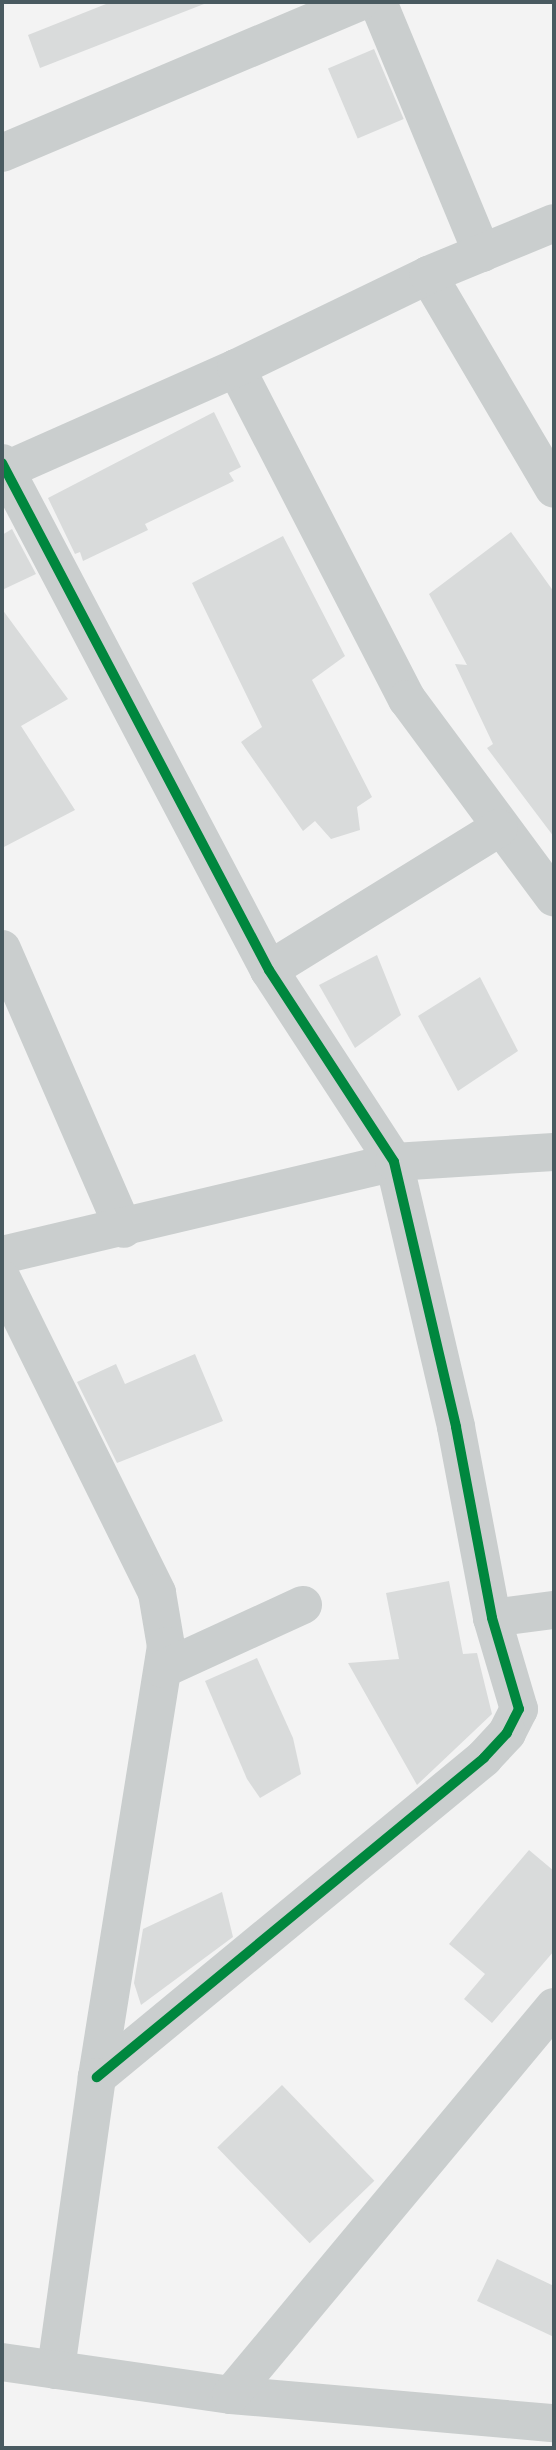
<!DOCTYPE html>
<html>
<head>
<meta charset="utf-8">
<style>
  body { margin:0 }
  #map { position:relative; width:556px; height:2450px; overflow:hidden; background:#f3f3f3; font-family:"Noto Sans",sans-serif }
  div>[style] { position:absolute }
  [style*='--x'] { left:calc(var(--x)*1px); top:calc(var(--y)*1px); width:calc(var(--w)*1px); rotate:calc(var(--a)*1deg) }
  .building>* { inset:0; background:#d9dbdb; transform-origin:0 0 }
  .minor>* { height:38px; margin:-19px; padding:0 19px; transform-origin:19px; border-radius:19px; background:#cacece }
  .cycleway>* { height:10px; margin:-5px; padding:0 5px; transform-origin:5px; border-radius:5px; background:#00873e }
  span { translate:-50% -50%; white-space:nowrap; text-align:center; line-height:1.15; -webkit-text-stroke:6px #fff; paint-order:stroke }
  .frame { position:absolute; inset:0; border:4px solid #495a60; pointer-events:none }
</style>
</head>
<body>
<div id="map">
  <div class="building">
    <i style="clip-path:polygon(111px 2px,204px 4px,40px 68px,28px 35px)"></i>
    <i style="left:374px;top:49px;width:76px;height:50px;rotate:67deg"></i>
    <i style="clip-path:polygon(214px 412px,241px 467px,229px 473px,234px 481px,145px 524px,148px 530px,83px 561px,80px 552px,75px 554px,48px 498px)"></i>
    <i style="clip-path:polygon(12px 529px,36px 574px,2px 590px,2px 535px)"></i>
    <i style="clip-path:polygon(511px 532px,554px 592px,554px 837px,487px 748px,493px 744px,455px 664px,467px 665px,429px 594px)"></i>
    <i style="clip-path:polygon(283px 536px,345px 656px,312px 680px,372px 797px,357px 807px,360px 830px,331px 839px,315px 821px,303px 831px,241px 742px,262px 727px,192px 583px)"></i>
    <i style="clip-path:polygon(2px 609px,68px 699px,21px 726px,75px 810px,2px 848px)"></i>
    <i style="clip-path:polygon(377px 955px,401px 1015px,355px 1048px,319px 985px)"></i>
    <i style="clip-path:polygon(480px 977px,518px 1051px,458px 1091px,418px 1016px)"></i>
    <i style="clip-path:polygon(195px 1354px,223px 1421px,117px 1463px,77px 1382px,116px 1364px,125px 1384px)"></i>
    <i style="clip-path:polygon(449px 1581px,463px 1654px,477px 1653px,492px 1714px,417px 1785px,348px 1663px,399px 1659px,386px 1593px)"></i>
    <i style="clip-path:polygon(257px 1658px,293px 1738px,301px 1774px,260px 1798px,247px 1779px,205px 1681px)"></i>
    <i style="clip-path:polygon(529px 1850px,554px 1871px,554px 1951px,492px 2023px,464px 1999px,485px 1974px,449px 1944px)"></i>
    <i style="clip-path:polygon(222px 1892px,233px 1937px,141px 2005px,134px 1983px,143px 1929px)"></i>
    <i style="left:282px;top:2085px;width:133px;height:90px;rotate:46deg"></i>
    <i style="clip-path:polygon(497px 2259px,554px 2286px,554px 2337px,477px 2301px)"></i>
  </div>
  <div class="minor">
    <i style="--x:378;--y:2;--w:272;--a:67.5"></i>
    <i style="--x:2;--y:153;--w:388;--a:-22.9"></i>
    <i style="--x:428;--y:275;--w:248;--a:59.5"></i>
    <i style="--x:236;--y:368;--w:373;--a:62.7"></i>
    <i style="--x:407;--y:699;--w:247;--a:53.5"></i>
    <i style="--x:2;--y:463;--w:573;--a:62.23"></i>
    <i style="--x:269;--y:970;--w:229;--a:56.9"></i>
    <i style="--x:394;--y:1162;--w:272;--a:76.8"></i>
    <i style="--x:456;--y:1427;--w:194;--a:79.3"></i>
    <i style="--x:492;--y:1618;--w:95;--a:73.5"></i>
    <i style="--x:519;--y:1709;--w:27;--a:117"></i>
    <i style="--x:507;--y:1733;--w:34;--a:133"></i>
    <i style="--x:484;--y:1758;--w:502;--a:140.5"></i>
    <i style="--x:6;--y:470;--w:252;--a:-23.9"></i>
    <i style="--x:236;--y:368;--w:213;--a:-25.8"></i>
    <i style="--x:428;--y:275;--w:136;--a:-22.4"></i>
    <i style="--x:2;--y:949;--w:305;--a:66.5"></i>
    <i style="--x:269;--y:970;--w:270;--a:-31.7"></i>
    <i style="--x:2;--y:1255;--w:403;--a:-13.3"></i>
    <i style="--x:394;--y:1162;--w:160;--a:-3.6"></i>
    <i style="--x:2;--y:1279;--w:350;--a:63.7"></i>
    <i style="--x:157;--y:1593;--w:54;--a:80.4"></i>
    <i style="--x:166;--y:1646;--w:436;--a:99.1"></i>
    <i style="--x:97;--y:2077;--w:296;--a:98"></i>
    <i style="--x:492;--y:1618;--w:63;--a:-7.4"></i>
    <i style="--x:163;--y:1669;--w:154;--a:-24.6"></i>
    <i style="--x:2;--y:2362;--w:231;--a:8.2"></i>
    <i style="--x:231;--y:2395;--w:324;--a:5"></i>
    <i style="--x:231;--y:2395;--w:505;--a:-50.22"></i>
  </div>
  <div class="cycleway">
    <i style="--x:2;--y:463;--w:573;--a:62.23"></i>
    <i style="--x:269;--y:970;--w:229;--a:56.9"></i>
    <i style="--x:394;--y:1162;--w:272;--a:76.8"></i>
    <i style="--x:456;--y:1427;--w:194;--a:79.3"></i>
    <i style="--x:492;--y:1618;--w:95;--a:73.5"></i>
    <i style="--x:519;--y:1709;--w:27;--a:117"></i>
    <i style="--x:507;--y:1733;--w:34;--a:133"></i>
    <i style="--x:484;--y:1758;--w:502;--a:140.5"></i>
  </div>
  <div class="frame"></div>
</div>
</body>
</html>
